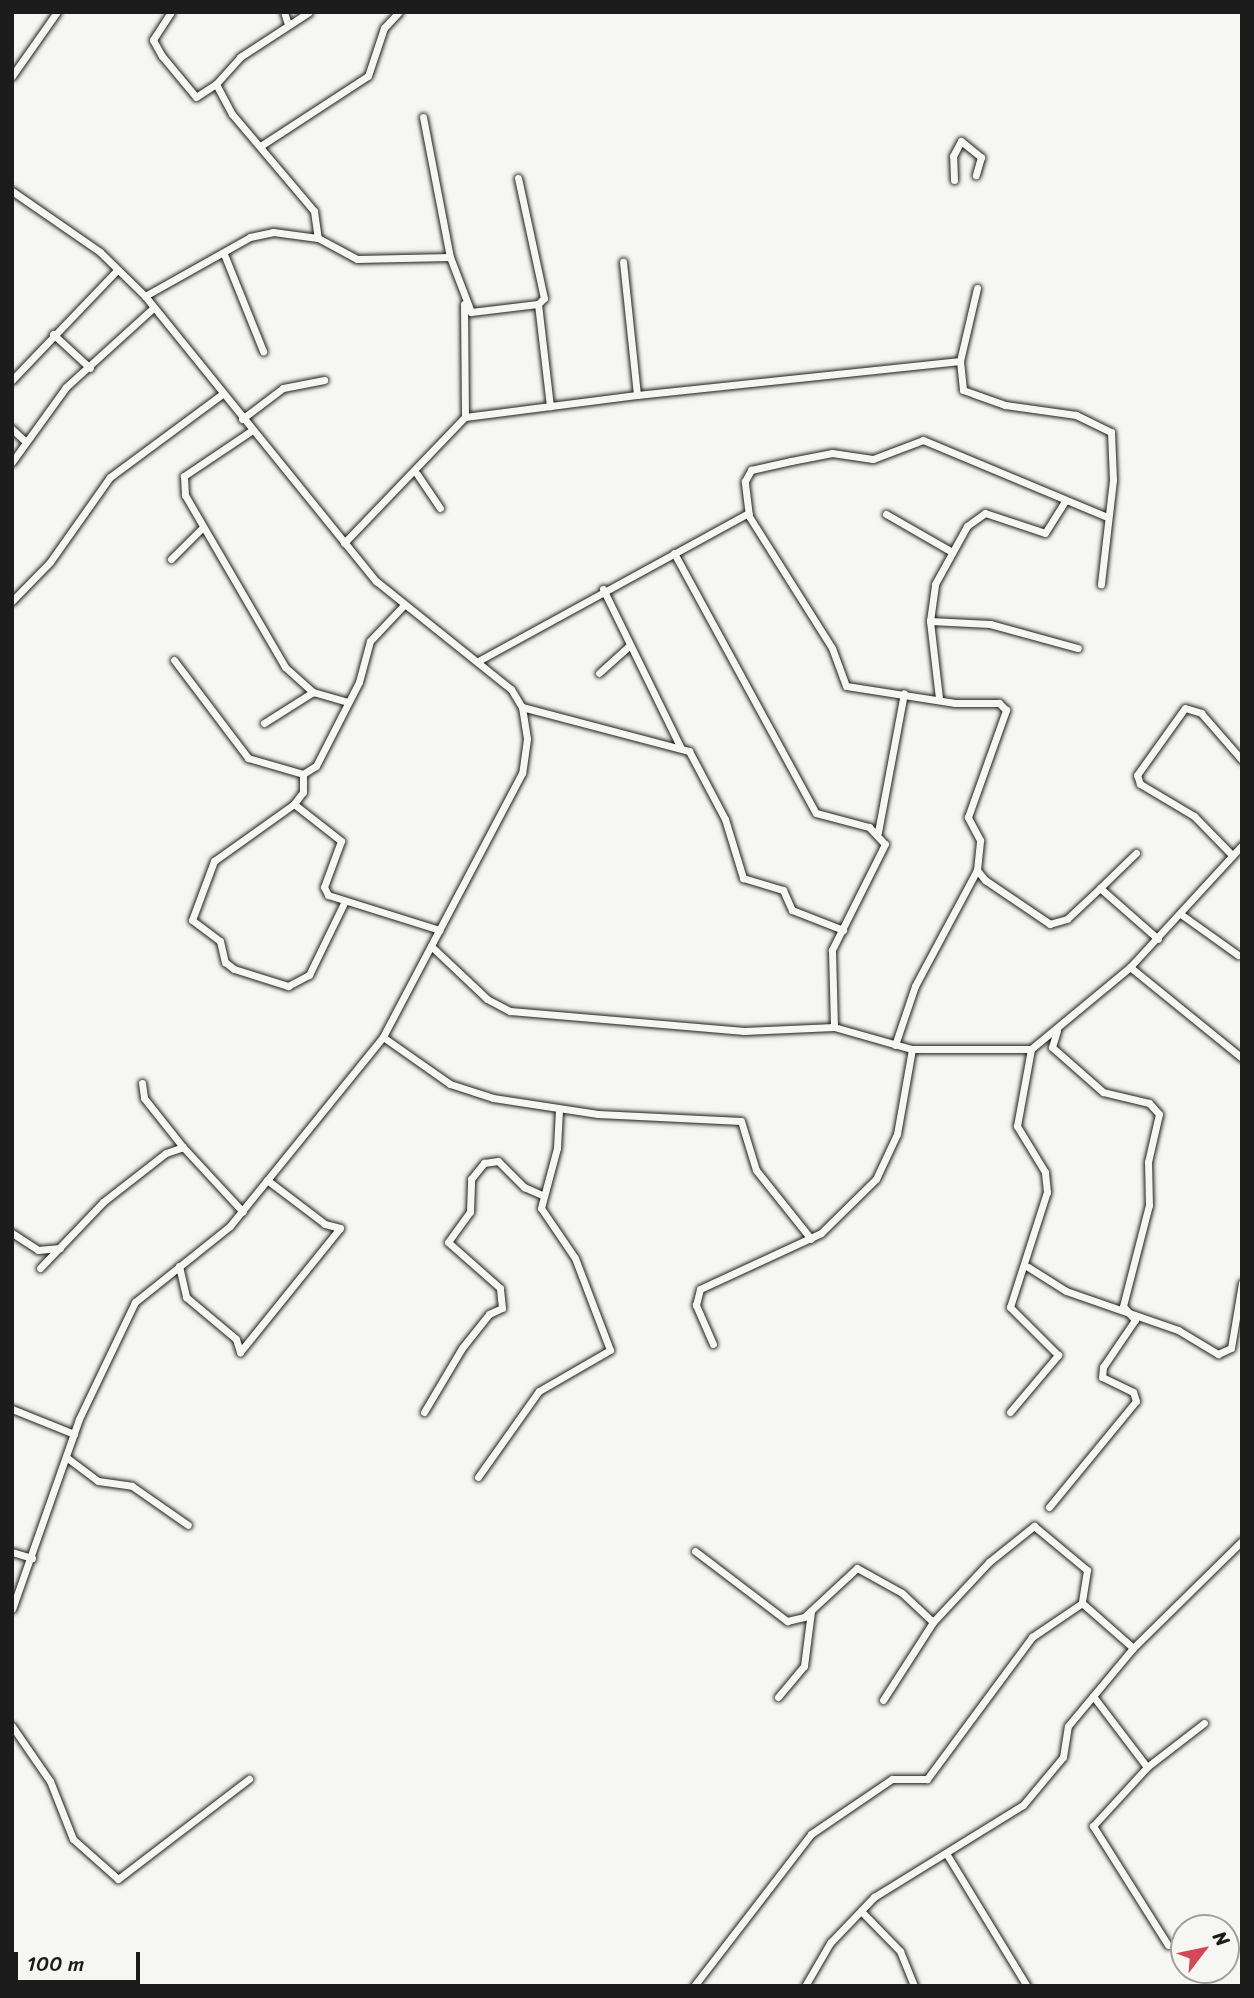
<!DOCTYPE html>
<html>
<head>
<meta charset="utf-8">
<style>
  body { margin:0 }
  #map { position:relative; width:1254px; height:1998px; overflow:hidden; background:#f6f6f2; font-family:Sriracha,sans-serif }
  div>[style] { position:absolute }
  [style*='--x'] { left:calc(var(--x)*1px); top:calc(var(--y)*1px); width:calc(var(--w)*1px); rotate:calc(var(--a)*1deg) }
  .roads { filter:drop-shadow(0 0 2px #1c1c1c) drop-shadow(0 0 2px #1c1c1c) }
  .minor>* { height:7px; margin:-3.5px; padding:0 3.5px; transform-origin:3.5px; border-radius:3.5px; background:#f6f6f2 }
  span { translate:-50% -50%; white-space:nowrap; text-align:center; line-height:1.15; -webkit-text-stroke:5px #f6f6f2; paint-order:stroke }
  .frame { position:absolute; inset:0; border:14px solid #1c1c1c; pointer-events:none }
  .north { position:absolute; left:1170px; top:1914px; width:70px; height:70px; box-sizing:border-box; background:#f6f6f2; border:2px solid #9f9f9c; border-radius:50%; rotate:58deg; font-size:19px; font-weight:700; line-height:28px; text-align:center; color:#1c1c1c }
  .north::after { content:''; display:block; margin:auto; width:24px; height:32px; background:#d1495b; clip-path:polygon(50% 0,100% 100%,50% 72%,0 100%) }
  .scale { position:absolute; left:14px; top:1952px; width:126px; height:32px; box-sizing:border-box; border:4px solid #1c1c1c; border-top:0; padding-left:9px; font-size:21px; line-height:24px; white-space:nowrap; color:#1c1c1c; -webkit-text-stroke:5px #f6f6f2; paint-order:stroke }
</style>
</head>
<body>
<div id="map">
  <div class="roads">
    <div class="minor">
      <i style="--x:171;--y:12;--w:33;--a:123"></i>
      <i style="--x:153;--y:40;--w:18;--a:61"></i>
      <i style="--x:162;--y:56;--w:53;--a:50.3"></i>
      <i style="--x:196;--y:97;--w:24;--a:-33"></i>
      <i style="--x:216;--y:84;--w:34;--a:62"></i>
      <i style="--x:232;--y:114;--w:127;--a:49.8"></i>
      <i style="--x:314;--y:211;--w:27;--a:82"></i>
      <i style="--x:284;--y:12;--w:13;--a:72"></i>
      <i style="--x:12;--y:76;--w:78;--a:-54.9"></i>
      <i style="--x:216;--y:84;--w:36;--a:-48"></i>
      <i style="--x:240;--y:57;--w:82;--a:-33.1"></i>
      <i style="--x:423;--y:117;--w:143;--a:79.1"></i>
      <i style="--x:262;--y:145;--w:126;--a:-33.1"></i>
      <i style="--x:368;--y:76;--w:51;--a:-71.6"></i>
      <i style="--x:384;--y:28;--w:22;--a:-47"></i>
      <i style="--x:518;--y:178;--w:123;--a:77.8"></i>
      <i style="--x:544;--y:298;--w:8;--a:135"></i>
      <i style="--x:538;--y:304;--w:103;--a:83.3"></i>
      <i style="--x:954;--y:180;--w:24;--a:-92"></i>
      <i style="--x:953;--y:156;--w:17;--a:-62"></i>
      <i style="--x:961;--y:141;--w:26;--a:39"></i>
      <i style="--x:981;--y:157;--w:19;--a:106"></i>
      <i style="--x:12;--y:191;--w:107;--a:34.7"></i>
      <i style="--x:100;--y:252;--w:63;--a:44.4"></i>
      <i style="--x:145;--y:296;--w:367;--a:51"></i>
      <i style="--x:376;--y:581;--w:173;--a:38.7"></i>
      <i style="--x:511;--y:689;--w:21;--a:59"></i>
      <i style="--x:522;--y:707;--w:32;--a:81"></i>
      <i style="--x:527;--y:739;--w:34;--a:98"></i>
      <i style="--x:522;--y:773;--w:298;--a:117.8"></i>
      <i style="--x:383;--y:1037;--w:243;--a:129"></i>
      <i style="--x:230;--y:1226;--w:122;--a:141.3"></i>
      <i style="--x:135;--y:1302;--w:130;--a:115.6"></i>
      <i style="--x:79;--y:1419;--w:201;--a:109.4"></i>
      <i style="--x:224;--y:254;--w:105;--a:68.1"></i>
      <i style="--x:145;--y:296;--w:120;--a:-29.3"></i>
      <i style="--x:250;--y:237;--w:24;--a:-12"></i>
      <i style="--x:273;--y:232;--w:45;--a:7.6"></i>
      <i style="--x:318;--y:238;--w:44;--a:28.3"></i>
      <i style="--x:357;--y:259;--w:93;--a:-1.2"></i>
      <i style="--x:450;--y:257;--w:59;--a:69.1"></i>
      <i style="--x:471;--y:312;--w:67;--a:-6.8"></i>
      <i style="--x:464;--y:304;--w:113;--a:89.5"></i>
      <i style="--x:53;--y:334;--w:50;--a:42.6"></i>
      <i style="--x:960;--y:361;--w:75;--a:-76.9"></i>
      <i style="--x:12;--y:380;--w:152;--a:-46.3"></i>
      <i style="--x:637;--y:395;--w:325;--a:-6"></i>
      <i style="--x:960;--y:361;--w:29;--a:84"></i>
      <i style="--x:963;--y:390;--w:45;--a:19.7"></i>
      <i style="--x:1005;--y:405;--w:72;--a:8"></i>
      <i style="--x:1076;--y:415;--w:39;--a:26"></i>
      <i style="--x:1111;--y:432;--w:48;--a:87.6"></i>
      <i style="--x:1113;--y:480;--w:105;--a:96.6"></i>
      <i style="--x:242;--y:419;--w:51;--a:-37.1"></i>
      <i style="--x:283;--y:388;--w:42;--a:-11"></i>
      <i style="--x:12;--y:429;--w:18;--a:43"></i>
      <i style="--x:251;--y:431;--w:81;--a:146.1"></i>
      <i style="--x:184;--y:476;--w:19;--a:87"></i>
      <i style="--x:185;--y:495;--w:199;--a:59.8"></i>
      <i style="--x:285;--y:667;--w:38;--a:42"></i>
      <i style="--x:313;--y:692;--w:35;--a:16"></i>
      <i style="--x:12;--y:462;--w:92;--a:-54.2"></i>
      <i style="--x:66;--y:387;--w:118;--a:-42.2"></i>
      <i style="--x:417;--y:474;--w:41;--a:55.9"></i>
      <i style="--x:886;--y:514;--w:76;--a:29.9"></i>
      <i style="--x:344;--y:543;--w:175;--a:-46.2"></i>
      <i style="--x:465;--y:417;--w:173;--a:-7.3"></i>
      <i style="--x:637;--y:395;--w:134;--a:-96"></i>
      <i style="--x:674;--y:553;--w:296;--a:61.4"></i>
      <i style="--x:816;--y:813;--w:55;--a:14.8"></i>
      <i style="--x:869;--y:827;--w:23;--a:47"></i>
      <i style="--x:885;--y:844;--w:119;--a:116.6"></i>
      <i style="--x:832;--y:950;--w:77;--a:88.5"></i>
      <i style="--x:834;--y:1027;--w:81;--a:15.8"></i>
      <i style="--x:912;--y:1049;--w:119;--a:0"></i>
      <i style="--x:1031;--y:1049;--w:129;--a:-39.6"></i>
      <i style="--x:1130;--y:967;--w:166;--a:-47.4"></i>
      <i style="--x:171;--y:559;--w:44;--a:-45"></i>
      <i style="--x:603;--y:589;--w:177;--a:63.9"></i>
      <i style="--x:12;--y:601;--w:54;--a:-45.7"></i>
      <i style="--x:50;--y:562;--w:104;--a:-54.8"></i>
      <i style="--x:110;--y:477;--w:138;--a:-36.5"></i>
      <i style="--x:930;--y:621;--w:60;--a:2.9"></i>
      <i style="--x:990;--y:624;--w:91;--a:15.3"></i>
      <i style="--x:174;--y:660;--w:123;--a:52.9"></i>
      <i style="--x:248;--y:758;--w:57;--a:16.2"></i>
      <i style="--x:303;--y:774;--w:15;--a:-32"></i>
      <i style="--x:316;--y:766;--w:94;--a:-62.9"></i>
      <i style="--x:359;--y:682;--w:42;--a:-75"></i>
      <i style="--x:370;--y:641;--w:48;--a:-46.7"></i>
      <i style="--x:480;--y:660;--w:306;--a:-28.7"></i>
      <i style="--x:599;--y:673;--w:39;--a:-42"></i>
      <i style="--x:939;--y:698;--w:78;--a:-96.7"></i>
      <i style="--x:930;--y:621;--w:37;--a:-82"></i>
      <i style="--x:935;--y:584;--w:66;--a:-61.1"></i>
      <i style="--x:967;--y:526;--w:22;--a:-36"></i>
      <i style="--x:985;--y:513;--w:63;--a:18.4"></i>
      <i style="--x:1045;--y:533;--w:38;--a:-58"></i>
      <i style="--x:522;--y:707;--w:173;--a:14.8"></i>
      <i style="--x:689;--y:751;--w:77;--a:62.1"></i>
      <i style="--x:725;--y:819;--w:62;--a:73"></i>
      <i style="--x:743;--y:878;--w:42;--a:16.7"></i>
      <i style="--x:783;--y:890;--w:22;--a:66"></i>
      <i style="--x:792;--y:910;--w:55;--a:21.4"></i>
      <i style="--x:264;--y:723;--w:58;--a:-32.3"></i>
      <i style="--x:303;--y:774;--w:18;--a:90"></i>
      <i style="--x:303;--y:792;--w:15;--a:127"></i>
      <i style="--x:294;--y:804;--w:98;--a:144.5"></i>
      <i style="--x:214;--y:861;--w:63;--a:110.4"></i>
      <i style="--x:192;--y:920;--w:35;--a:37"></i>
      <i style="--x:220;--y:941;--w:22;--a:77"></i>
      <i style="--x:225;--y:962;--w:11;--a:38"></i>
      <i style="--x:234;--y:969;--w:57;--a:17.5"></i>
      <i style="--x:288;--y:986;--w:24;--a:-28"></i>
      <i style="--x:309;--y:975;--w:82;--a:-64.1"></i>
      <i style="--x:294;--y:804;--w:60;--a:38.2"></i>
      <i style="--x:341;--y:841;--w:49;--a:110.3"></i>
      <i style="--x:324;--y:887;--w:9;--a:63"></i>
      <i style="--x:328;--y:895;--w:117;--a:17.4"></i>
      <i style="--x:878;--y:832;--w:141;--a:-79.4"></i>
      <i style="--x:1136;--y:853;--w:50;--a:135.8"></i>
      <i style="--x:1100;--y:888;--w:77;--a:41.3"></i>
      <i style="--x:1231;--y:854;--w:53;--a:-134.2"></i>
      <i style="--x:1194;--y:816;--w:63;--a:-149.3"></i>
      <i style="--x:1140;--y:784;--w:9;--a:-108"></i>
      <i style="--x:1137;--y:775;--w:82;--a:-54.4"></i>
      <i style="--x:1185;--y:708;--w:17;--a:17"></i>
      <i style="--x:1201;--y:713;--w:62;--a:48.9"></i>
      <i style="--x:1100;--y:888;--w:45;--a:136.8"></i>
      <i style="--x:1067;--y:919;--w:18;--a:164"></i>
      <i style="--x:1050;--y:924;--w:78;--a:-145.9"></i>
      <i style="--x:985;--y:880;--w:13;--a:-129"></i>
      <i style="--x:977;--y:870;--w:30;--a:-84"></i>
      <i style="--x:980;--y:840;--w:26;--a:-118"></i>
      <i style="--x:968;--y:817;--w:114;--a:-70.4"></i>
      <i style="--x:1006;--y:710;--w:10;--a:-135"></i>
      <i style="--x:999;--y:703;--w:44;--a:180"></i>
      <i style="--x:955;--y:703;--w:110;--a:-171.1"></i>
      <i style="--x:846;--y:686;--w:40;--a:-110.2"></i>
      <i style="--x:832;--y:648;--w:156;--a:-122.2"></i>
      <i style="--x:749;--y:516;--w:35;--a:-97"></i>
      <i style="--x:745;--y:481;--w:13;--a:-61"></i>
      <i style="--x:751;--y:470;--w:41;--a:-12.7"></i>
      <i style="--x:791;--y:461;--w:42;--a:-11"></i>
      <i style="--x:832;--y:453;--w:41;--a:8.3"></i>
      <i style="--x:873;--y:459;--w:53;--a:-20.8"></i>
      <i style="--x:923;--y:440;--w:199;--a:22.7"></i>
      <i style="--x:1182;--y:915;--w:69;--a:35.5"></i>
      <i style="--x:431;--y:946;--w:77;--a:43.4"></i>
      <i style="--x:487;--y:999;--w:26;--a:28"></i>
      <i style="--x:510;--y:1011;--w:235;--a:4.9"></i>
      <i style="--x:744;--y:1031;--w:90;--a:-2.5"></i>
      <i style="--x:1130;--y:967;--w:144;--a:39.1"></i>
      <i style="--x:383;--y:1037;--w:82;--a:35"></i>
      <i style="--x:450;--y:1084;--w:45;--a:18"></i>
      <i style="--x:493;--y:1098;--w:106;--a:8.7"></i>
      <i style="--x:598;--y:1114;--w:143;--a:2.8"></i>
      <i style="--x:741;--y:1121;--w:51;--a:73"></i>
      <i style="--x:756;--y:1170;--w:88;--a:51.4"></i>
      <i style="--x:895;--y:1045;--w:62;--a:-71.3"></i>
      <i style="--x:915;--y:986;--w:132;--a:-61.9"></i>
      <i style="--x:142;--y:1083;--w:15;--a:82"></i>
      <i style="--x:144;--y:1098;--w:63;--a:51.5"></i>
      <i style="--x:183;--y:1147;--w:88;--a:47.3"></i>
      <i style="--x:12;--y:1233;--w:31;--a:33"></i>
      <i style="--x:38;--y:1250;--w:22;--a:-5"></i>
      <i style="--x:179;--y:1266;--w:32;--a:77"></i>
      <i style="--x:186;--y:1297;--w:65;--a:40"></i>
      <i style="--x:236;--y:1339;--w:14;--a:73"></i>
      <i style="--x:240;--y:1352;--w:159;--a:-51.1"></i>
      <i style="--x:340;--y:1228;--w:16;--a:-165"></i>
      <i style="--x:325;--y:1224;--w:73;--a:-142.8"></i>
      <i style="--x:1028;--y:1267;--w:45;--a:32.3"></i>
      <i style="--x:1066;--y:1291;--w:119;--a:19.2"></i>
      <i style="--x:1178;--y:1330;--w:47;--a:31"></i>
      <i style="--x:1218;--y:1354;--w:14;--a:-25"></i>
      <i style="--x:1231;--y:1348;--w:66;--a:-80.4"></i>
      <i style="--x:40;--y:1268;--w:91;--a:-46.3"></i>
      <i style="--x:103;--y:1202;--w:80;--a:-37.9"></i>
      <i style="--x:166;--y:1153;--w:18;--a:-19"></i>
      <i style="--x:713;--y:1344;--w:43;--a:-113.6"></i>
      <i style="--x:696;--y:1305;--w:16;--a:-76"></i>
      <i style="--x:700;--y:1289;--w:133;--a:-24.8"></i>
      <i style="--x:821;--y:1233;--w:77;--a:-44.5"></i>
      <i style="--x:876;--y:1179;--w:50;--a:-65"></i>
      <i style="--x:897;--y:1134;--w:86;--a:-80"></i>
      <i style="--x:12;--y:1409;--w:67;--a:22"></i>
      <i style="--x:424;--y:1412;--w:74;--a:-59.3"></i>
      <i style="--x:462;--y:1348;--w:43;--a:-51.5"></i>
      <i style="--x:489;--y:1314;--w:14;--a:-25"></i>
      <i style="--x:502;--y:1308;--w:20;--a:-96"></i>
      <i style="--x:500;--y:1288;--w:69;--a:-138.5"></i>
      <i style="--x:448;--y:1242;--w:37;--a:-54"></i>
      <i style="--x:470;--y:1212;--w:33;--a:-88"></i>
      <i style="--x:471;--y:1179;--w:21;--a:-51"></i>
      <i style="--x:484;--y:1163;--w:14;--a:-8"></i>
      <i style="--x:498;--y:1161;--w:37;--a:45"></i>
      <i style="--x:524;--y:1187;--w:20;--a:24"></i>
      <i style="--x:1010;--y:1412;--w:75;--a:-49.9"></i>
      <i style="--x:1058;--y:1355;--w:68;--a:-135"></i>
      <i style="--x:1010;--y:1307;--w:121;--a:-72.2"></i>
      <i style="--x:1047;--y:1192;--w:20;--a:-96"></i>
      <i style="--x:1045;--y:1172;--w:54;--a:-121.3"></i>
      <i style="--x:1017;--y:1126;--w:78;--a:-79.7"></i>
      <i style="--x:66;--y:1457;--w:40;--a:37"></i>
      <i style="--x:98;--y:1481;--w:34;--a:8"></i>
      <i style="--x:132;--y:1486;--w:68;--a:34.9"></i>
      <i style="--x:478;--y:1477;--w:105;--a:-54.7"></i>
      <i style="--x:539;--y:1391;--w:82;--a:-30"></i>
      <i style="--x:610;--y:1350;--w:98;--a:-110.8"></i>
      <i style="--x:575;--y:1258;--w:60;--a:-124.2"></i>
      <i style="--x:541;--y:1208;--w:62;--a:-75.1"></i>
      <i style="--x:557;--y:1148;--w:38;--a:-87"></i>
      <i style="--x:1049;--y:1507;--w:137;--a:-50.6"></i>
      <i style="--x:1136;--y:1401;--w:9;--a:-108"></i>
      <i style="--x:1133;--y:1392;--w:34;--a:-154"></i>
      <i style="--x:1102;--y:1377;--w:10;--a:-84"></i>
      <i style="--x:1103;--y:1367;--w:57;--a:-55.8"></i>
      <i style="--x:1135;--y:1320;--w:18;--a:-131"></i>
      <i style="--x:1123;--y:1306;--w:104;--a:-75.6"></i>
      <i style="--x:1149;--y:1205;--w:43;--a:-91.3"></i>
      <i style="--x:1148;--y:1162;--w:49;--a:-77.1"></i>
      <i style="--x:1159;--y:1114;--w:15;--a:-132"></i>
      <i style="--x:1149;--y:1103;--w:47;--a:-166.6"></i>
      <i style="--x:1103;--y:1092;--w:68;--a:-138.6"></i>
      <i style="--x:1052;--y:1047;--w:17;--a:-73"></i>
      <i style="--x:695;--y:1551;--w:116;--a:37.3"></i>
      <i style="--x:787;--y:1621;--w:17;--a:-13"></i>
      <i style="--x:804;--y:1617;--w:72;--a:-42.8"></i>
      <i style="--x:857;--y:1568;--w:51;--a:29.1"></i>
      <i style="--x:902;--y:1593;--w:42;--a:43.1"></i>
      <i style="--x:933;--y:1622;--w:82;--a:-47"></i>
      <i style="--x:989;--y:1562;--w:58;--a:-38.7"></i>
      <i style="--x:1034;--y:1526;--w:69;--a:39.7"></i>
      <i style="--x:1087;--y:1570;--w:33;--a:99"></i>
      <i style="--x:1082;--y:1603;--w:68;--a:41.4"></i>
      <i style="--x:12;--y:1552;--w:21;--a:17"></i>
      <i style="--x:1093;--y:1696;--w:89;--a:52.7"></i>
      <i style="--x:778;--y:1697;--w:40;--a:-50"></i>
      <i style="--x:804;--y:1666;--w:55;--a:-82.7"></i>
      <i style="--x:883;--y:1700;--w:93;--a:-57.3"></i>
      <i style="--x:12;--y:1726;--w:67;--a:55.4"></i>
      <i style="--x:50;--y:1781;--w:62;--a:68.4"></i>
      <i style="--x:73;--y:1839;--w:60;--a:41.6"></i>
      <i style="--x:118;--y:1879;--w:165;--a:-37.4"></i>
      <i style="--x:946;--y:1853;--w:156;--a:58.7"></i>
      <i style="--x:861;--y:1911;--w:56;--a:45.7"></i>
      <i style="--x:900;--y:1951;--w:38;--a:68"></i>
      <i style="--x:1168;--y:1945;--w:141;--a:-122.2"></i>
      <i style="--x:1093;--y:1826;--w:80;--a:-47.5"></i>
      <i style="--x:1147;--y:1767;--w:72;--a:-37.7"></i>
      <i style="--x:694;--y:1986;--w:192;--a:-52.4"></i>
      <i style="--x:811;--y:1834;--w:98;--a:-34.2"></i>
      <i style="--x:892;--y:1779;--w:35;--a:0"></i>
      <i style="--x:927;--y:1779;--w:177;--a:-53.5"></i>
      <i style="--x:1032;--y:1637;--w:60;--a:-34.2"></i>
      <i style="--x:805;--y:1986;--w:50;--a:-59.8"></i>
      <i style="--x:830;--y:1943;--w:64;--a:-46.3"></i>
      <i style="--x:874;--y:1897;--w:175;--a:-31.7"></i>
      <i style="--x:1023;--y:1805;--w:62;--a:-50.2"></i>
      <i style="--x:1063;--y:1757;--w:31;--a:-81"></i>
      <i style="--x:1068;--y:1726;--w:102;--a:-50.2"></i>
      <i style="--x:1133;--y:1648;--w:153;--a:-44.5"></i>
    </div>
  </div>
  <div class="frame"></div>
  <div class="north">N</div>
  <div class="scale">100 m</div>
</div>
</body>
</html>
